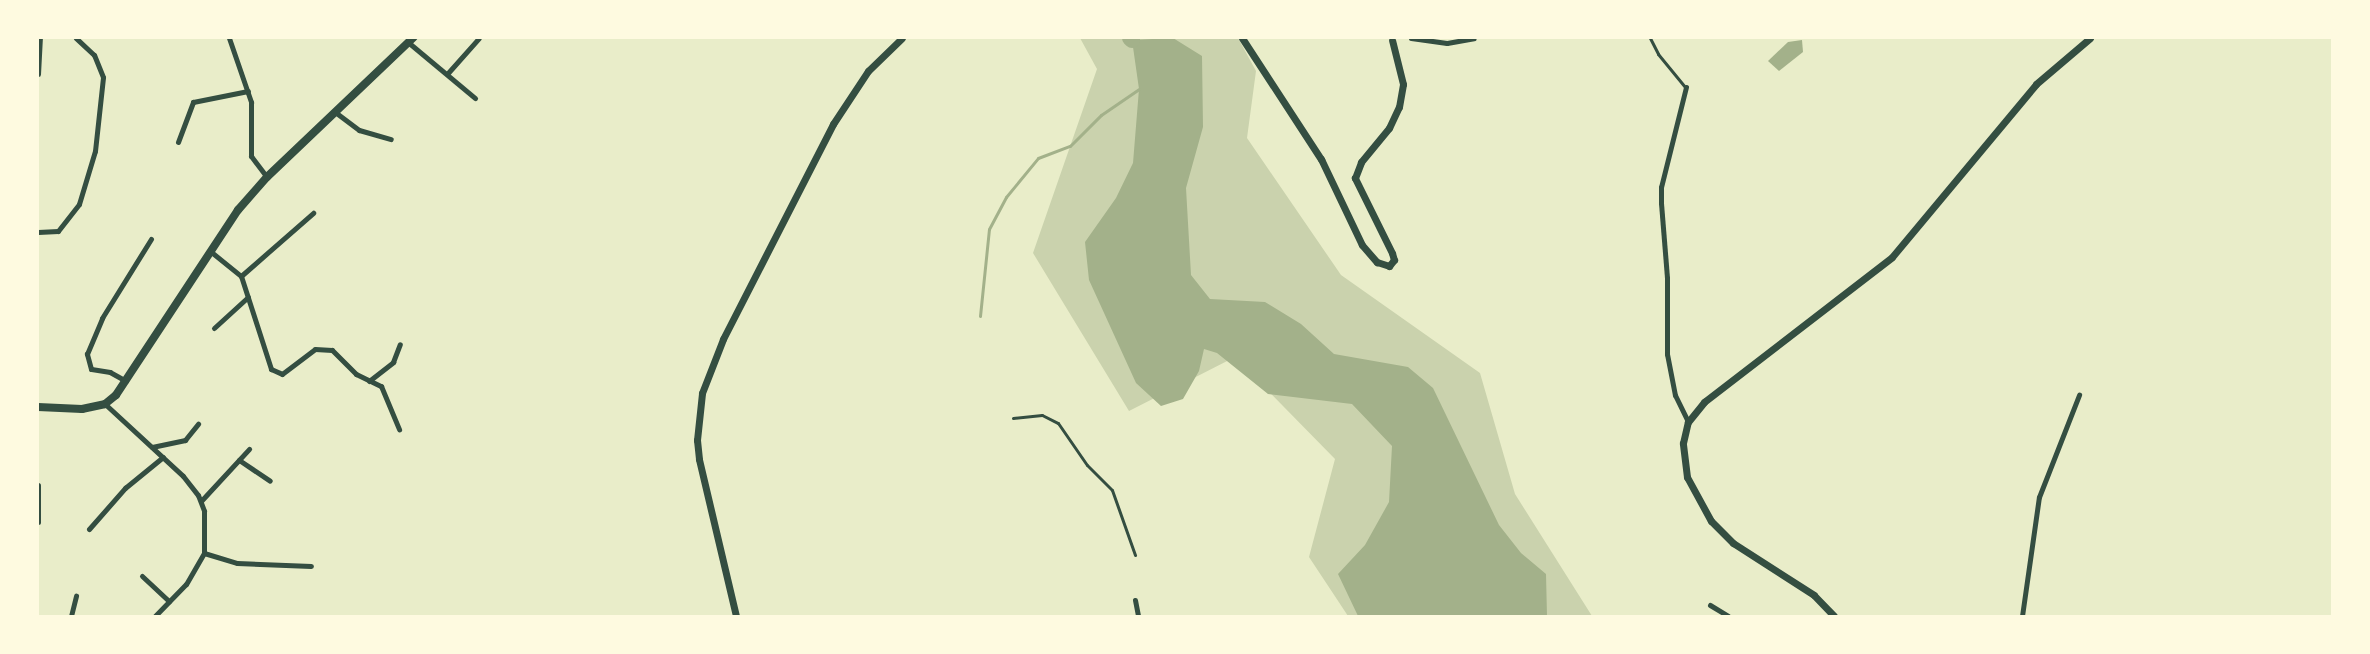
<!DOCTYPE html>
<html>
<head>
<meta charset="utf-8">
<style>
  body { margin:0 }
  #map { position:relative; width:2370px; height:654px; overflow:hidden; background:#e9edc9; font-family:"IBM Plex Sans",sans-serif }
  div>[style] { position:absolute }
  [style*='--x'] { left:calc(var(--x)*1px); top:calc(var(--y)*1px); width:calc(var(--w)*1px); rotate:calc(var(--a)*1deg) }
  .green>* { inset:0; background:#cad2ad }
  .water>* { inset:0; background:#a3b18a }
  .stream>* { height:3px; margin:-1.5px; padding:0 1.5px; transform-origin:1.5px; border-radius:1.5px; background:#a3b18a }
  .river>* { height:16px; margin:-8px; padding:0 8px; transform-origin:8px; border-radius:8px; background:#a3b18a }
  .service>* { height:3px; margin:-1.5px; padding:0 1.5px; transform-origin:1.5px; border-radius:1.5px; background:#344e41 }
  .minor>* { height:5px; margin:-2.5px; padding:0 2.5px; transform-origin:2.5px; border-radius:2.5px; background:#344e41 }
  .tertiary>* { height:7px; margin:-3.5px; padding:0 3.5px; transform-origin:3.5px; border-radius:3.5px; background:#344e41 }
  .secondary>* { height:8px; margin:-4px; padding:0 4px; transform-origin:4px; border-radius:4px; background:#344e41 }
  span { translate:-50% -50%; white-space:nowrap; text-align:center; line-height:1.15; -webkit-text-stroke:5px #fefae0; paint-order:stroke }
  .frame { position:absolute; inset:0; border:39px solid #fefae0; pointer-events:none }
</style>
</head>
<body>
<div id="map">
  <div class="green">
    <i style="clip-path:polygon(1080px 38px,1238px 38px,1256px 71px,1247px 138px,1341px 275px,1480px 373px,1515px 494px,1592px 616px,1348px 616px,1309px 557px,1335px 459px,1235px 357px,1129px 411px,1033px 253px,1097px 69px)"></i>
  </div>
  <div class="water">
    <i style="clip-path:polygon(1173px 38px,1202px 56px,1203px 127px,1186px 188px,1191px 275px,1210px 299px,1265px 302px,1301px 324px,1334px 354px,1408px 367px,1433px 388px,1499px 525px,1521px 553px,1546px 574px,1547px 616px,1358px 616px,1338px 574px,1365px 545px,1389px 502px,1392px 446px,1352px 404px,1268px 394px,1217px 353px,1204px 349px,1199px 371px,1183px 399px,1161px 406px,1136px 383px,1089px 280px,1085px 242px,1116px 198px,1133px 163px,1139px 89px,1132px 40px)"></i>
    <i style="clip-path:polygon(1802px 40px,1803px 52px,1779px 71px,1768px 61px,1788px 42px)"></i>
  </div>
  <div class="stream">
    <i style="--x:980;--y:316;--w:87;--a:-84.1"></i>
    <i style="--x:989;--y:229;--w:36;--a:-62"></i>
    <i style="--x:1006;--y:197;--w:50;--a:-50.6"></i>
    <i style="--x:1038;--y:158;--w:34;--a:-21"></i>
    <i style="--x:1070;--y:146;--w:44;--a:-45"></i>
    <i style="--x:1101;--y:115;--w:46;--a:-34.4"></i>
  </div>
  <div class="river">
    <i style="--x:1130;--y:38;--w:3;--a:45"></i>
  </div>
  <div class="service">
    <i style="--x:1650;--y:38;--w:18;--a:63"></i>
    <i style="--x:1658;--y:54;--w:43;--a:50.7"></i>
    <i style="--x:1013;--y:418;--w:29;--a:-6"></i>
    <i style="--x:1042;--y:415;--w:18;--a:27"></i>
    <i style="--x:1058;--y:423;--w:51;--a:55.4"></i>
    <i style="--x:1087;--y:465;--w:35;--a:45"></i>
    <i style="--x:1112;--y:490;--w:69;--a:70.5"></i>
  </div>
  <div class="minor">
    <i style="--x:229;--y:38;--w:68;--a:71"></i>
    <i style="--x:251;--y:102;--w:54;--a:90"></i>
    <i style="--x:251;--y:156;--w:26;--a:53"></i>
    <i style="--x:1411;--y:38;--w:36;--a:8"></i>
    <i style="--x:1447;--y:43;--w:27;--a:-10"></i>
    <i style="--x:409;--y:43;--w:86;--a:39.8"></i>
    <i style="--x:38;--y:74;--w:36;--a:-87"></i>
    <i style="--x:447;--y:74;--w:48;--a:-48.4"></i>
    <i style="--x:1686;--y:87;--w:103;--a:104"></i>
    <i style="--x:1661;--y:187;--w:16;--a:90"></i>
    <i style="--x:1661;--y:203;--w:75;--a:85.4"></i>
    <i style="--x:1667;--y:278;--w:76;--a:90"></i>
    <i style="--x:1667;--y:354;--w:42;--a:79"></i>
    <i style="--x:1675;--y:395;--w:30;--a:64"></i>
    <i style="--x:335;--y:112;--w:30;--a:37"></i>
    <i style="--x:359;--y:130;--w:33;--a:16"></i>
    <i style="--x:178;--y:142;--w:43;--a:-69.4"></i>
    <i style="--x:193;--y:102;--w:56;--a:-11.3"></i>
    <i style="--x:38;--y:232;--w:20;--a:-3"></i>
    <i style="--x:58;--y:231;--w:34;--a:-52"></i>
    <i style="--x:79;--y:204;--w:55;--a:-73.2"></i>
    <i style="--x:95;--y:151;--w:74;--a:-83.8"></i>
    <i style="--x:103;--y:77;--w:24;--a:-112"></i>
    <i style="--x:94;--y:55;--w:25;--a:-137"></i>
    <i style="--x:210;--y:251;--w:40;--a:39"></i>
    <i style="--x:241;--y:276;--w:98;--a:72.1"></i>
    <i style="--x:271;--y:369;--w:12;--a:24"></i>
    <i style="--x:282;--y:374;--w:41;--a:-37.1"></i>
    <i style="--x:315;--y:349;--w:17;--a:3"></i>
    <i style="--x:332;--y:350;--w:34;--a:45"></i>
    <i style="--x:356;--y:374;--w:28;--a:26"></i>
    <i style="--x:381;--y:386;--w:47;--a:67.3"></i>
    <i style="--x:241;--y:276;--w:96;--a:-41.2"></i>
    <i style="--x:214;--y:328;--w:46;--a:-42.4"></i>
    <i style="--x:126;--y:381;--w:18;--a:-151"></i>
    <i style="--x:110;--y:372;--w:19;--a:-171"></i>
    <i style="--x:91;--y:369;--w:16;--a:-105"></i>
    <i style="--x:87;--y:354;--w:39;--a:-67"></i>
    <i style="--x:102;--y:318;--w:93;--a:-58.2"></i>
    <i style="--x:369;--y:381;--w:31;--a:-38"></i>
    <i style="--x:393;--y:362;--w:19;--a:-69"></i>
    <i style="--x:105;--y:404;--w:106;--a:42.7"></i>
    <i style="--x:183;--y:476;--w:24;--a:52"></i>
    <i style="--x:198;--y:495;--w:17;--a:69"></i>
    <i style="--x:204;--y:511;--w:42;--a:90"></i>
    <i style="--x:204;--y:553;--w:36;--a:120"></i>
    <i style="--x:186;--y:584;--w:45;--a:134.1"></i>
    <i style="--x:152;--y:447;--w:34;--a:-12"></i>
    <i style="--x:185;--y:440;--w:21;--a:-51"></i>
    <i style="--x:239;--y:460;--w:37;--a:34"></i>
    <i style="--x:38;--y:485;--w:37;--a:90"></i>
    <i style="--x:201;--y:501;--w:71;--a:-47.3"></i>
    <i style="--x:89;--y:529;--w:55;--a:-48.7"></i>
    <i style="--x:125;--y:488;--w:49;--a:-39.2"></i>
    <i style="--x:204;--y:553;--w:34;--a:17"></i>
    <i style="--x:237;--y:563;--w:74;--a:2.3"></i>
    <i style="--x:142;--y:576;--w:37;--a:43"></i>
    <i style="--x:1135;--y:600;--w:16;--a:79"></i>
    <i style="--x:1710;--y:605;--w:21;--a:31"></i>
    <i style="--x:71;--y:616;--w:21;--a:-76"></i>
    <i style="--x:2022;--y:616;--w:120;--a:-81.9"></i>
    <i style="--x:2039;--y:497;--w:110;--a:-68.6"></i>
  </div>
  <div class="tertiary">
    <i style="--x:1242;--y:38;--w:145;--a:56.9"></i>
    <i style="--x:1321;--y:159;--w:95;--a:64.5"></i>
    <i style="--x:1362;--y:245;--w:23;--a:49"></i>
    <i style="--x:1377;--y:262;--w:13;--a:18"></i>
    <i style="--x:1389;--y:266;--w:8;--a:-50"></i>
    <i style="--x:1394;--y:260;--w:7;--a:-106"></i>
    <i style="--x:1392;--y:253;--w:84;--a:-116.3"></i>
    <i style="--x:1355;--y:178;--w:17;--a:-69"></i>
    <i style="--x:1361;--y:162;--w:44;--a:-50.5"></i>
    <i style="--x:1389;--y:128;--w:23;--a:-65"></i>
    <i style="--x:1399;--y:107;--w:23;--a:-80"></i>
    <i style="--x:1403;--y:84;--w:45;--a:-104"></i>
    <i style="--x:736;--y:616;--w:161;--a:-103.3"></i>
    <i style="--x:699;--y:459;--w:19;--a:-96"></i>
    <i style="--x:697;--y:440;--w:47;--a:-83.9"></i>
    <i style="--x:702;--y:393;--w:58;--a:-68.7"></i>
    <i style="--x:723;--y:339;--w:242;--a:-62.9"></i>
    <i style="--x:833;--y:124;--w:64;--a:-56.6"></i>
    <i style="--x:868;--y:71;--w:47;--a:-44.1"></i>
    <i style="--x:1834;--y:616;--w:29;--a:-134"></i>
    <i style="--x:1814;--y:595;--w:96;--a:-147.3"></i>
    <i style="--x:1733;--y:543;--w:31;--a:-135"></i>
    <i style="--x:1711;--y:521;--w:50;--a:-118.6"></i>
    <i style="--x:1687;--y:477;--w:34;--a:-97"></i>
    <i style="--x:1683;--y:443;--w:22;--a:-77"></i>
    <i style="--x:1688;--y:422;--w:26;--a:-51"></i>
    <i style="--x:1704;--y:402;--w:237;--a:-37.6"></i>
    <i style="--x:1892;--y:257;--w:225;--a:-50.2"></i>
    <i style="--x:2036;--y:84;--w:71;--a:-40.4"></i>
  </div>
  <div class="secondary">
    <i style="--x:38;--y:407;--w:44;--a:2.6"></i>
    <i style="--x:82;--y:409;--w:24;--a:-12"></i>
    <i style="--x:105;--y:404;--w:14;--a:-39"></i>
    <i style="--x:116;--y:395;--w:222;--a:-56.6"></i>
    <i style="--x:238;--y:210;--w:44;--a:-48.7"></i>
    <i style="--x:267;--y:177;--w:202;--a:-43.6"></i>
  </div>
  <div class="frame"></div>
</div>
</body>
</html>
